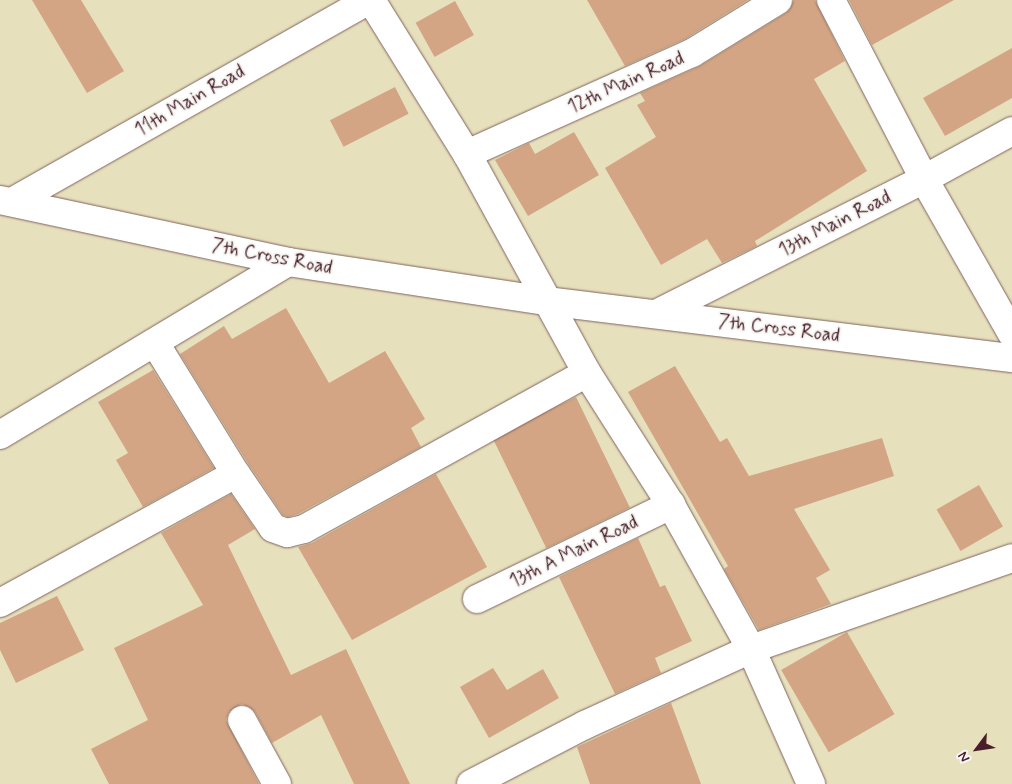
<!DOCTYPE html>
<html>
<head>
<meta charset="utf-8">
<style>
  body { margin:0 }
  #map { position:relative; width:1012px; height:784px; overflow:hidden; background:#e7e0bd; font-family:Mynerve,sans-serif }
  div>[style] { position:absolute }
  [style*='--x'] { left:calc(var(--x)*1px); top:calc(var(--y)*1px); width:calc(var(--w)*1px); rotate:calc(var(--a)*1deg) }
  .building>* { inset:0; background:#d3a584; transform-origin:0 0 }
  .roads { filter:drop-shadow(0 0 1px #81635e) drop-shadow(0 0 1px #81635e) }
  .minor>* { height:28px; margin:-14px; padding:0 14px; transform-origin:14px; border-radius:14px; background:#fff }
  span { translate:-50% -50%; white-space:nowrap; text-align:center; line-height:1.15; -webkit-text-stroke:4px #f6f6f2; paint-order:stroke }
  .street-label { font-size:19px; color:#4a1f2b }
  .north { position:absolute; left:952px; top:724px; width:50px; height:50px; -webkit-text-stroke:4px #f6f6f2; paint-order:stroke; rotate:239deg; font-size:14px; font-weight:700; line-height:20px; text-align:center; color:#4a1f2b }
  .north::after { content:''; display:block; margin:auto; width:18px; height:22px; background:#4a1f2b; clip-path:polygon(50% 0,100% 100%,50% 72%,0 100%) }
</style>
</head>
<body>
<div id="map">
  <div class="building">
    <i style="clip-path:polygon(32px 0,81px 0,124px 71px,87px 93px)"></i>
    <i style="clip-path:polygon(587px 0,748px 0,685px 39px,625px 66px)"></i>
    <i style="clip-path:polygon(794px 0,815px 0,845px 61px,814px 79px,867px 171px,755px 241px,757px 246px,722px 263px,707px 239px,661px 265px,605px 168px,656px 137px,637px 105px,645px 101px,640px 93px,700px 66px,786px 13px)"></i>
    <i style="clip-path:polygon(849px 0,954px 0,872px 45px)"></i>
    <i style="left:455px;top:1px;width:39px;height:45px;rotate:61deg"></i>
    <i style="clip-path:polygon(1012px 48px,1012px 98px,945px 136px,923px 98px)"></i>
    <i style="left:395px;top:87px;width:30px;height:73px;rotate:63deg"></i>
    <i style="clip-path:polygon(574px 132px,599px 175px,528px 216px,495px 160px,529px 143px,535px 154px)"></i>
    <i style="clip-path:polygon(286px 308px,329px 383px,385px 351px,425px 419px,411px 428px,421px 447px,298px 514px,288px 517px,283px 515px,249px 465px,180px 354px,224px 326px,232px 339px)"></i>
    <i style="clip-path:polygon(675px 366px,720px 442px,727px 438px,749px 476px,882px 438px,894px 476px,794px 509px,830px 570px,816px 578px,831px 604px,759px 630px,724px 569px,728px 566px,628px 392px)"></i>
    <i style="clip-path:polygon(153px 370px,214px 468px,143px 507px,116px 460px,128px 453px,98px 402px)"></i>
    <i style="left:576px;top:397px;width:123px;height:93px;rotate:64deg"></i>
    <i style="clip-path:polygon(436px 474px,487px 567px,352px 640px,298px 547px,312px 543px)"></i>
    <i style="left:979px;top:485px;width:48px;height:49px;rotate:60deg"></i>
    <i style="clip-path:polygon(231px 494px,255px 529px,228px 545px,291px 675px,346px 649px,410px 784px,354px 784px,321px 715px,272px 743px,255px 712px,242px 704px,229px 712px,226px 720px,259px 784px,109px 784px,91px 749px,148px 720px,114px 648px,203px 605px,161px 533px)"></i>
    <i style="clip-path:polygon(638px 538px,660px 587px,665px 585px,692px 641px,655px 658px,661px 673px,615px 694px,559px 577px)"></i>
    <i style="clip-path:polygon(57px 596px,84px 650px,16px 683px,0 650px,0 623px)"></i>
    <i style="left:847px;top:632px;width:95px;height:76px;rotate:60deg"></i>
    <i style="clip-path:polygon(493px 668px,507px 690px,543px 669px,559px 698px,489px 738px,460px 687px)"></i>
    <i style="clip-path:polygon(671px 703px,701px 784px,590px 784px,577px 747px)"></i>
  </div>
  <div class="roads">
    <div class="minor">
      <i style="--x:371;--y:0;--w:181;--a:58.1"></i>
      <i style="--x:467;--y:154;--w:250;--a:61.3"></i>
      <i style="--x:587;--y:373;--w:156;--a:57.5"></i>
      <i style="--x:671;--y:505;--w:165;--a:60.9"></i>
      <i style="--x:751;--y:649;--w:148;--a:66"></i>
      <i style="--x:831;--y:0;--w:202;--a:62.5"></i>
      <i style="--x:924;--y:179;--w:178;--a:60.4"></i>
      <i style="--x:467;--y:154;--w:247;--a:-24.2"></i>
      <i style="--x:692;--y:53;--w:101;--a:-31.6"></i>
      <i style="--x:0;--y:200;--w:295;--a:12.1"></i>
      <i style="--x:288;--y:262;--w:261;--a:8.6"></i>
      <i style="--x:546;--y:301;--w:469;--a:7"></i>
      <i style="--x:12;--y:202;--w:410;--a:-29.5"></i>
      <i style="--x:656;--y:314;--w:300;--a:-26.7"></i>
      <i style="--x:924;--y:179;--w:100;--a:-28.6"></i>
      <i style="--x:155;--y:343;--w:154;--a:58.3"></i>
      <i style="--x:236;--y:474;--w:65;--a:55.6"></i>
      <i style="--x:273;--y:528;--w:15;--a:20"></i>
      <i style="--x:287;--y:533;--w:17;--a:-13"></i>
      <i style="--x:304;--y:529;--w:323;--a:-28.9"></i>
      <i style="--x:0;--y:435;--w:336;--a:-31"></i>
      <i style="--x:477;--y:599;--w:216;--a:-25.9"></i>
      <i style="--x:0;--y:603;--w:269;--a:-28.7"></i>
      <i style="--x:242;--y:720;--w:73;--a:61.3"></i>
      <i style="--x:471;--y:784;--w:128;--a:-27.4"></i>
      <i style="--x:585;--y:725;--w:183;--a:-24.6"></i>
      <i style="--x:751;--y:649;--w:276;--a:-19.2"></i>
    </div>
  </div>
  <div class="street-label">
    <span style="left:626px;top:83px;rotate:-24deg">12th Main Road</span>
    <span style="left:190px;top:101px;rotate:-30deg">11th Main Road</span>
    <span style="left:835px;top:224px;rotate:-27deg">13th Main Road</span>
    <span style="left:272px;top:257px;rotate:11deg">7th Cross Road</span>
    <span style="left:779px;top:329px;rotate:7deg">7th Cross Road</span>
    <span style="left:574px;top:552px;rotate:-26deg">13th A Main Road</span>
  </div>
  <div class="north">N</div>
</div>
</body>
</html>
